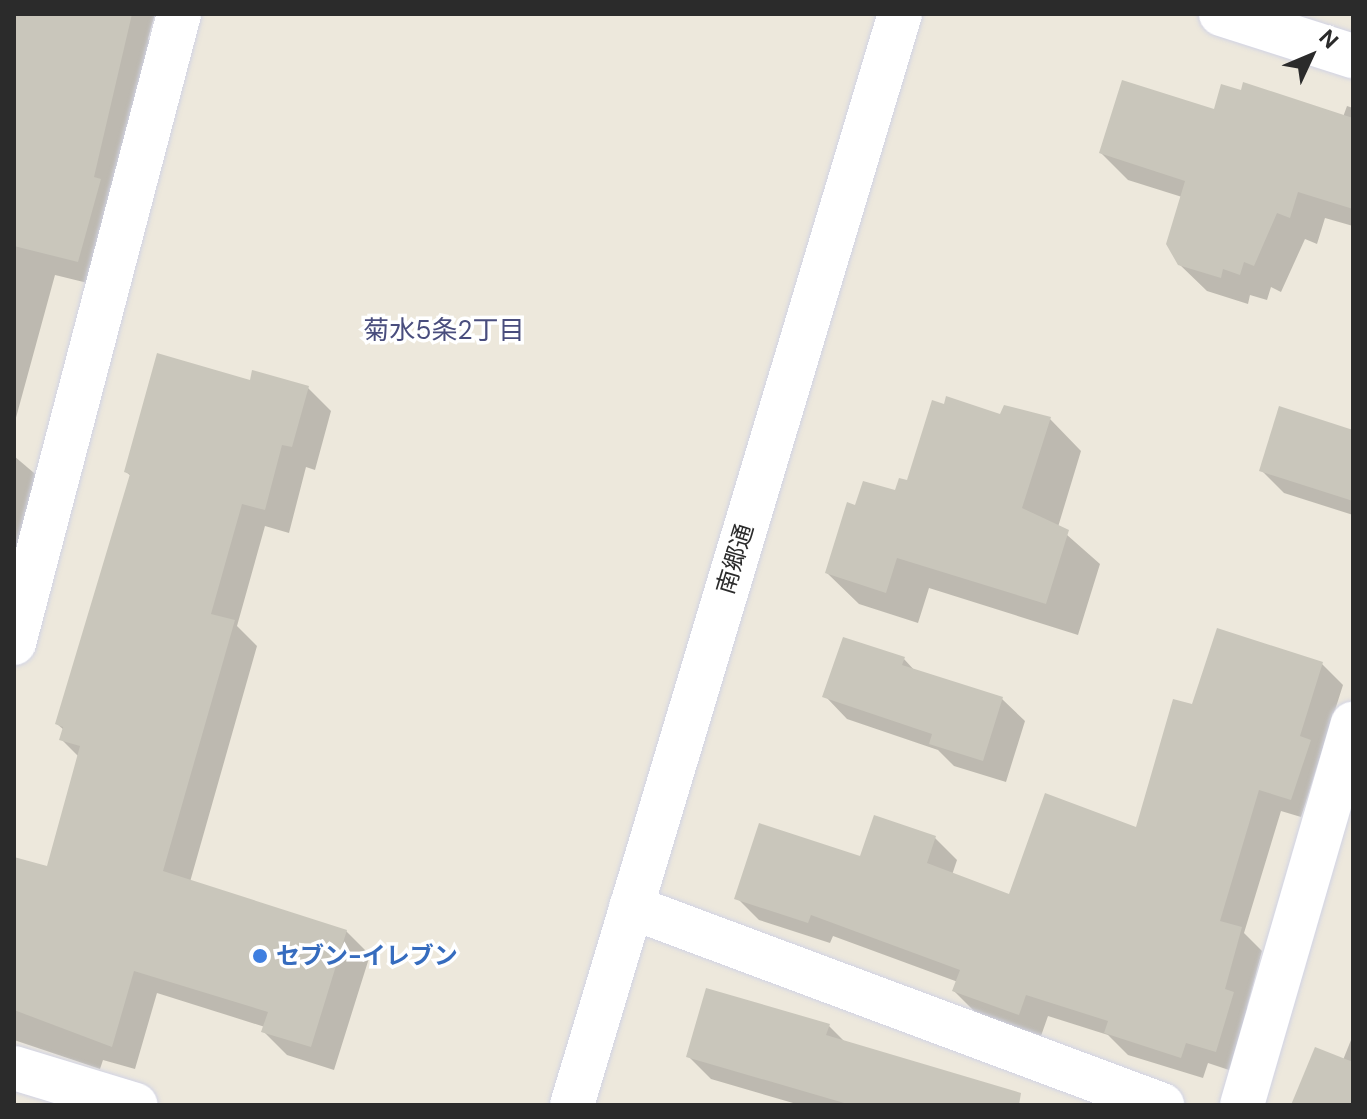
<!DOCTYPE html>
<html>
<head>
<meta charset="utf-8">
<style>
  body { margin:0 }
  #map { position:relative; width:1367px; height:1119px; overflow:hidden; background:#ede8dc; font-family:"DM Sans","Noto Sans JP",sans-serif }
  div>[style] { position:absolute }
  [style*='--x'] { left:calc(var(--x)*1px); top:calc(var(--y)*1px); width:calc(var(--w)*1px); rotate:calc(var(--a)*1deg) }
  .shadow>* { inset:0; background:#0003 }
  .building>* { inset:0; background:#c9c6bb }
  .roads { filter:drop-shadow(0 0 2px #d1d3e4) drop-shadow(0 0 2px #d1d3e4) }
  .street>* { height:44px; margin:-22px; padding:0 22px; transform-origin:22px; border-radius:22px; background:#fff }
  .secondary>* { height:44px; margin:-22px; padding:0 22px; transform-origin:22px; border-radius:22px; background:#fff }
  .dots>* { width:22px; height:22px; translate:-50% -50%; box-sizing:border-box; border:4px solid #fff; border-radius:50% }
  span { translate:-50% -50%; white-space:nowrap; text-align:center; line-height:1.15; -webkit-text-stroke:7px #fff; paint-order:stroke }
  .street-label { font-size:24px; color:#2b2b2b }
  .shop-label { font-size:24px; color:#366cbe; font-weight:700 }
  .left { translate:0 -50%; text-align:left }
  .neighbourhood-label { font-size:26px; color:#494d7d }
  .frame { position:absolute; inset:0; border:16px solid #2b2b2b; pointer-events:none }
  .north { position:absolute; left:1271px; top:16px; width:80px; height:80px; -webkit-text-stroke:6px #fff; paint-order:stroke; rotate:46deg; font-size:22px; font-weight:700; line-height:32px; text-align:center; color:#2b2b2b }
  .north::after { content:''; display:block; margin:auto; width:28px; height:36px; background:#2b2b2b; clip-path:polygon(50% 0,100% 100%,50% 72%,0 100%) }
</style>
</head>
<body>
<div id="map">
  <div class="shadow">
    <i style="clip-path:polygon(14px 14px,155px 14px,148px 39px,156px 47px,104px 287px,55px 275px,14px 425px)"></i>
    <i style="clip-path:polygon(1347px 106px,1353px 108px,1353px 226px,1325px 218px,1317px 244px,1305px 239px,1281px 292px,1271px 287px,1267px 300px,1250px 295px,1248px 304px,1207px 291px,1179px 264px,1182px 197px,1128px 180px,1101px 153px,1215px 112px,1343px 117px)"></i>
    <i style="clip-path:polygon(251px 382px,308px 388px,331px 411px,315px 470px,306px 467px,289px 533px,265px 526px,237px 626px,257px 646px,190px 882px,346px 931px,370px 955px,334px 1070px,287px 1055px,264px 1032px,265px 1027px,157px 993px,135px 1069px,103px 1060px,100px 1069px,14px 1040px,14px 859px,49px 869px,79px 757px,61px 739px,64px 730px,57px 724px,131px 476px,126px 472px)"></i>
    <i style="clip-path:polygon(1002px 416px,1050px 419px,1081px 451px,1058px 527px,1100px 564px,1078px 635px,929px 588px,918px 623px,859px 604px,827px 573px,856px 507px,896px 493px)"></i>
    <i style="clip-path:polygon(1353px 432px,1353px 515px,1284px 493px,1261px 470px)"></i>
    <i style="clip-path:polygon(14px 456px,47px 484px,14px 595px)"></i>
    <i style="clip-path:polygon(904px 659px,916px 672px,1002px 699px,1025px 721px,1006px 782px,954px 766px,938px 750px,847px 719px,825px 696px)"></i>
    <i style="clip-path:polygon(1321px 663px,1343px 685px,1301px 817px,1281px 811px,1244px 933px,1262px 951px,1247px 1007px,1255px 1016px,1238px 1073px,1208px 1063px,1203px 1078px,1128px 1055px,1108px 1035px,1048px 1016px,1041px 1036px,976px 1013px,954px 991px,958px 982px,833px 936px,830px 943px,759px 920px,737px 898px,862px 858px,875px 818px,935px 838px,957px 860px,952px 875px,1010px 897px,1138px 829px,1193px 707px)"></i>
    <i style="clip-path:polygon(829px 1026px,845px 1042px,981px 1105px,800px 1105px,711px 1079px,688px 1056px)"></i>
    <i style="clip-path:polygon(1353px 1035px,1353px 1105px,1301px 1105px,1343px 1060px)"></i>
  </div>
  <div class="building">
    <i style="clip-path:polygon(14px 14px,132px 14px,94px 177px,101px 179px,78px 262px,14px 246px)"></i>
    <i style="clip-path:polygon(1122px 80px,1214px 109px,1221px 84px,1241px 90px,1243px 82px,1353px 118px,1353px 209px,1298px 192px,1290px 218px,1277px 213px,1254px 266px,1244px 262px,1240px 275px,1223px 269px,1221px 278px,1178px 265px,1166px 244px,1185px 181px,1099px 153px)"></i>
    <i style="clip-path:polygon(157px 353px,250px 380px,252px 370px,309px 386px,292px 447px,282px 445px,265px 510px,242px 504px,211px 614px,235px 620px,163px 871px,347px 930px,311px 1047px,261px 1032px,268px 1012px,134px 971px,112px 1047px,14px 1010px,14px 857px,47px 866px,80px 746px,59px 740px,63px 727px,55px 724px,130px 474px,124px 472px)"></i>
    <i style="clip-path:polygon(946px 396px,1000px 414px,1004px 405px,1051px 417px,1022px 508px,1069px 530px,1046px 604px,897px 558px,886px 593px,825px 573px,847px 502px,855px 505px,863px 481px,895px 490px,899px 478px,907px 480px,932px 400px,944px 404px)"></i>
    <i style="clip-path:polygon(1279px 406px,1353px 430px,1353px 501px,1259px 471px)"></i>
    <i style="clip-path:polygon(1217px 628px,1323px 662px,1300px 736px,1311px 740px,1291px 800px,1259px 790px,1220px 921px,1242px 927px,1225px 989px,1234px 992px,1216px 1052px,1186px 1043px,1181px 1058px,1104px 1033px,1108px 1021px,1026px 995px,1019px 1015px,952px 991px,960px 970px,811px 915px,808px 923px,734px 899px,759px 823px,860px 856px,874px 815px,936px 836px,927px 863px,1009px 894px,1045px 793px,1136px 827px,1173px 699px,1192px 704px)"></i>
    <i style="clip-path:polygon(843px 637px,905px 657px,902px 665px,1003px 697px,983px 761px,929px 744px,932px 734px,822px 697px)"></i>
    <i style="clip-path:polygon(706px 988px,830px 1024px,826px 1035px,1021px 1093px,1019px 1105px,851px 1105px,686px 1057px)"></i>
    <i style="clip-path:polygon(1315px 1047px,1353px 1062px,1353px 1105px,1291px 1105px)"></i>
  </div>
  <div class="roads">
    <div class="street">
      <i style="--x:1221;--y:14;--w:139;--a:17.7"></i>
      <i style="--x:14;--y:643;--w:650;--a:-75.3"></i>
      <i style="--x:631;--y:907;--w:567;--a:20.45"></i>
      <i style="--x:14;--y:1068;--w:127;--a:16.9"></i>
      <i style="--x:1242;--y:1105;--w:397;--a:-73.8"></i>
    </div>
    <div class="secondary">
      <i style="--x:572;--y:1105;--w:1139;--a:-73.27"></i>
    </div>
  </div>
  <div class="dots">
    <i style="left:260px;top:956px;background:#3f7fe0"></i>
  </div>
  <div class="street-label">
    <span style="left:735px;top:559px;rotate:-73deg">南郷通</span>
  </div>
  <div class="shop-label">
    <span class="left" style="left:276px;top:956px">セブン-イレブン</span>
  </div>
  <div class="neighbourhood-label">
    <span style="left:444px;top:331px">菊水5条2丁目</span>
  </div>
  <div class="frame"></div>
  <div class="north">N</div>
</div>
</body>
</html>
